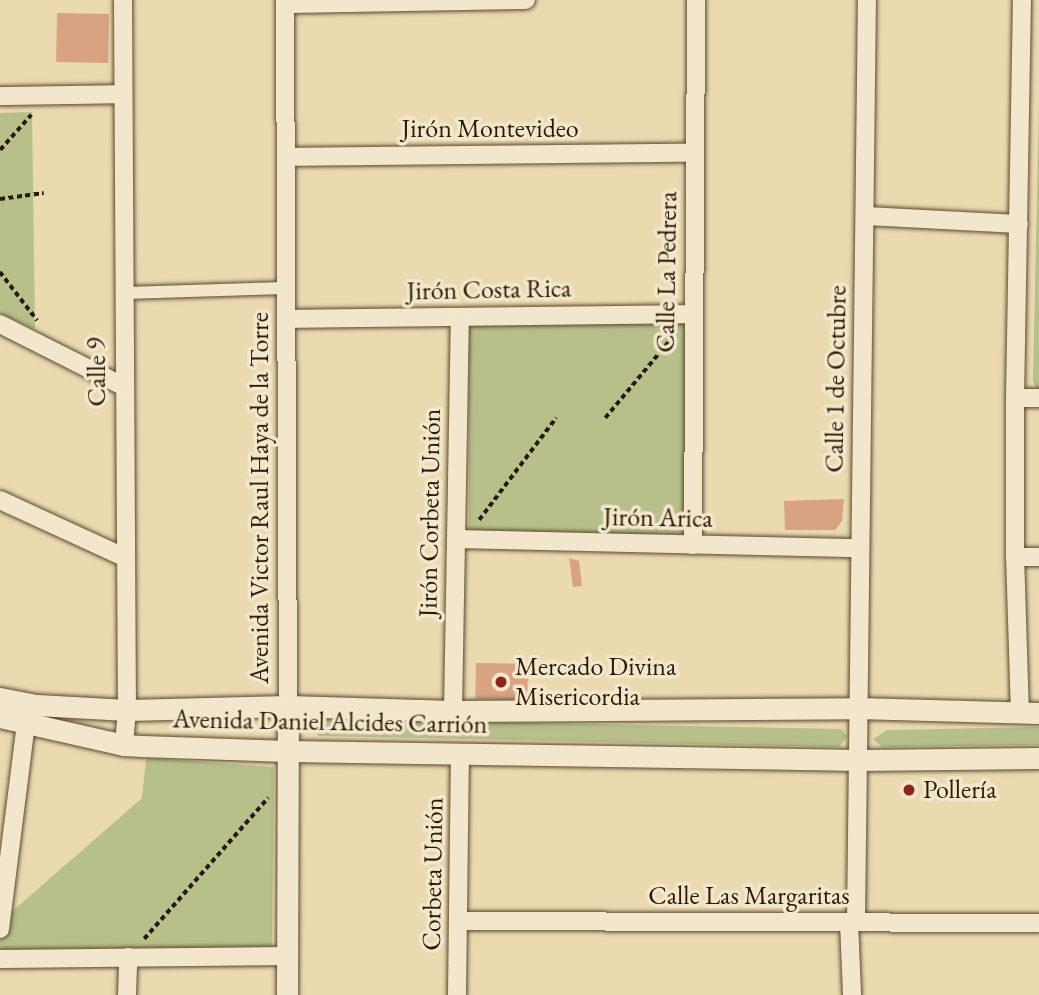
<!DOCTYPE html>
<html>
<head>
<meta charset="utf-8">
<style>
  body { margin:0 }
  #map { position:relative; width:1039px; height:995px; overflow:hidden; background:#ebdab0; font-family:"EB Garamond",serif }
  div>[style] { position:absolute }
  [style*='--x'] { left:calc(var(--x)*1px); top:calc(var(--y)*1px); width:calc(var(--w)*1px); rotate:calc(var(--a)*1deg) }
  .green>* { inset:0; background:#b7c08b; transform-origin:0 0 }
  .building>* { inset:0; background:#d8a283; transform-origin:0 0 }
  .path>* { height:3.5px; margin-top:-1.75px; transform-origin:0; background:repeating-linear-gradient(90deg,#2a1903 0 5px,transparent 0 8.5px) }
  .roads { filter:drop-shadow(0 0 2px #5a492e) drop-shadow(0 0 2px #5a492e) }
  .pedestrian>* { height:12px; margin:-6px; padding:0 6px; transform-origin:6px; border-radius:6px; background:#f2e7cc }
  .minor>* { height:18px; margin:-9px; padding:0 9px; transform-origin:9px; border-radius:9px; background:#f2e7cc }
  .tertiary>* { height:21px; margin:-10.5px; padding:0 10.5px; transform-origin:10.5px; border-radius:10.5px; background:#f2e7cc }
  .dots>* { width:19px; height:19px; translate:-50% -50%; box-sizing:border-box; border:4px solid #f2e7cc; border-radius:50% }
  span { translate:-50% -50%; white-space:nowrap; text-align:center; line-height:1.15; -webkit-text-stroke:7px #f2e7cc; paint-order:stroke }
  .street-label { font-size:26px; color:#2a1903 }
  .poi-label { font-size:26px; color:#2a1903 }
  .left { translate:0 -50%; text-align:left }
</style>
</head>
<body>
<div id="map">
  <div class="green">
    <i style="clip-path:polygon(1039px 101px,1039px 392px,1037px 392px,1033px 380px)"></i>
    <i style="clip-path:polygon(32px 112px,35px 329px,0 313px,0 113px)"></i>
    <i style="left:688px;top:321px;width:213px;height:219px;rotate:90deg"></i>
    <i style="clip-path:polygon(327px 719px,842px 729px,847px 737px,839px 747px,318px 736px,315px 725px)"></i>
    <i style="clip-path:polygon(1039px 727px,1039px 745px,882px 747px,873px 739px,887px 730px)"></i>
    <i style="clip-path:polygon(146px 758px,274px 767px,272px 948px,0 949px,0 922px,142px 798px)"></i>
  </div>
  <div class="building">
    <i style="left:57px;top:13px;width:52px;height:49px;rotate:1deg"></i>
    <i style="clip-path:polygon(844px 499px,842px 521px,835px 530px,785px 530px,784px 501px)"></i>
    <i style="clip-path:polygon(569px 558px,579px 561px,582px 586px,573px 587px)"></i>
    <i style="left:476px;top:663px;width:52px;height:36px;rotate:1deg"></i>
  </div>
  <div class="path">
    <i style="--x:0;--y:150;--w:47;--a:-48.5"></i>
    <i style="--x:0;--y:199;--w:44;--a:-7.8"></i>
    <i style="--x:0;--y:272;--w:61;--a:52.4"></i>
    <i style="--x:605;--y:418;--w:109;--a:-50.2"></i>
    <i style="--x:479;--y:520;--w:128;--a:-53"></i>
    <i style="--x:144;--y:939;--w:188;--a:-48.7"></i>
  </div>
  <div class="roads">
    <div class="pedestrian">
      <i style="--x:124;--y:293;--w:162;--a:-1.8"></i>
    </div>
    <div class="minor">
      <i style="--x:123;--y:0;--w:710;--a:89.68"></i>
      <i style="--x:127;--y:710;--w:35;--a:95"></i>
      <i style="--x:285;--y:0;--w:706;--a:89.76"></i>
      <i style="--x:285;--y:4;--w:241;--a:-1"></i>
      <i style="--x:0;--y:96;--w:123;--a:-0.9"></i>
      <i style="--x:286;--y:157;--w:409;--a:-0.6"></i>
      <i style="--x:866;--y:216;--w:153;--a:3"></i>
      <i style="--x:287;--y:319;--w:406;--a:-0.7"></i>
      <i style="--x:0;--y:324;--w:138;--a:26.8"></i>
      <i style="--x:1015;--y:398;--w:24;--a:0"></i>
      <i style="--x:0;--y:500;--w:136;--a:24.7"></i>
      <i style="--x:456;--y:539;--w:403;--a:1.3"></i>
      <i style="--x:693;--y:545;--w:545;--a:-89.68"></i>
      <i style="--x:1015;--y:557;--w:24;--a:0"></i>
      <i style="--x:453;--y:711;--w:394;--a:-89"></i>
      <i style="--x:1020;--y:714;--w:157;--a:-91.8"></i>
      <i style="--x:1015;--y:557;--w:159;--a:-90"></i>
      <i style="--x:1015;--y:398;--w:398;--a:-89"></i>
      <i style="--x:459;--y:921;--w:580;--a:0.2"></i>
      <i style="--x:849;--y:922;--w:73;--a:87.6"></i>
      <i style="--x:856;--y:922;--w:922;--a:-89.32"></i>
      <i style="--x:0;--y:929;--w:209;--a:-82.8"></i>
      <i style="--x:0;--y:959;--w:288;--a:-0.6"></i>
      <i style="--x:127;--y:995;--w:38;--a:-88"></i>
      <i style="--x:457;--y:995;--w:241;--a:-89.3"></i>
    </div>
    <div class="tertiary">
      <i style="--x:0;--y:698;--w:38;--a:11"></i>
      <i style="--x:37;--y:705;--w:90;--a:3.2"></i>
      <i style="--x:127;--y:710;--w:161;--a:-1.4"></i>
      <i style="--x:288;--y:706;--w:165;--a:1.7"></i>
      <i style="--x:453;--y:711;--w:404;--a:-0.4"></i>
      <i style="--x:857;--y:708;--w:182;--a:1.6"></i>
      <i style="--x:0;--y:717;--w:127;--a:12.7"></i>
      <i style="--x:124;--y:745;--w:18;--a:3"></i>
      <i style="--x:142;--y:746;--w:146;--a:2"></i>
      <i style="--x:288;--y:751;--w:571;--a:0.9"></i>
      <i style="--x:859;--y:760;--w:180;--a:-0.6"></i>
      <i style="--x:287;--y:995;--w:289;--a:-89.8"></i>
    </div>
  </div>
  <div class="dots">
    <i style="left:501px;top:682px;background:#8f2418"></i>
    <i style="left:909px;top:790px;background:#8f2418"></i>
  </div>
  <div class="street-label">
    <span style="left:490px;top:129px">Jirón Montevideo</span>
    <span style="left:667px;top:272px;rotate:-89deg">Calle La Pedrera</span>
    <span style="left:489px;top:290px;rotate:-1deg">Jirón Costa Rica</span>
    <span style="left:97px;top:372px;rotate:-90deg">Calle 9</span>
    <span style="left:836px;top:379px;rotate:-89deg">Calle 1 de Octubre</span>
    <span style="left:260px;top:498px;rotate:-90deg">Avenida Victor Raul Haya de la Torre</span>
    <span style="left:430px;top:513px;rotate:-89deg">Jirón Corbeta Unión</span>
    <span style="left:658px;top:518px;rotate:1deg">Jirón Arica</span>
    <span style="left:330px;top:722px;rotate:1deg">Avenida Daniel Alcides Carrión</span>
    <span style="left:433px;top:874px;rotate:-89deg">Corbeta Unión</span>
    <span style="left:749px;top:896px">Calle Las Margaritas</span>
  </div>
  <div class="poi-label">
    <span class="left" style="left:515px;top:682px">Mercado Divina<br>Misericordia</span>
    <span class="left" style="left:923px;top:790px">Pollería</span>
  </div>
</div>
</body>
</html>
